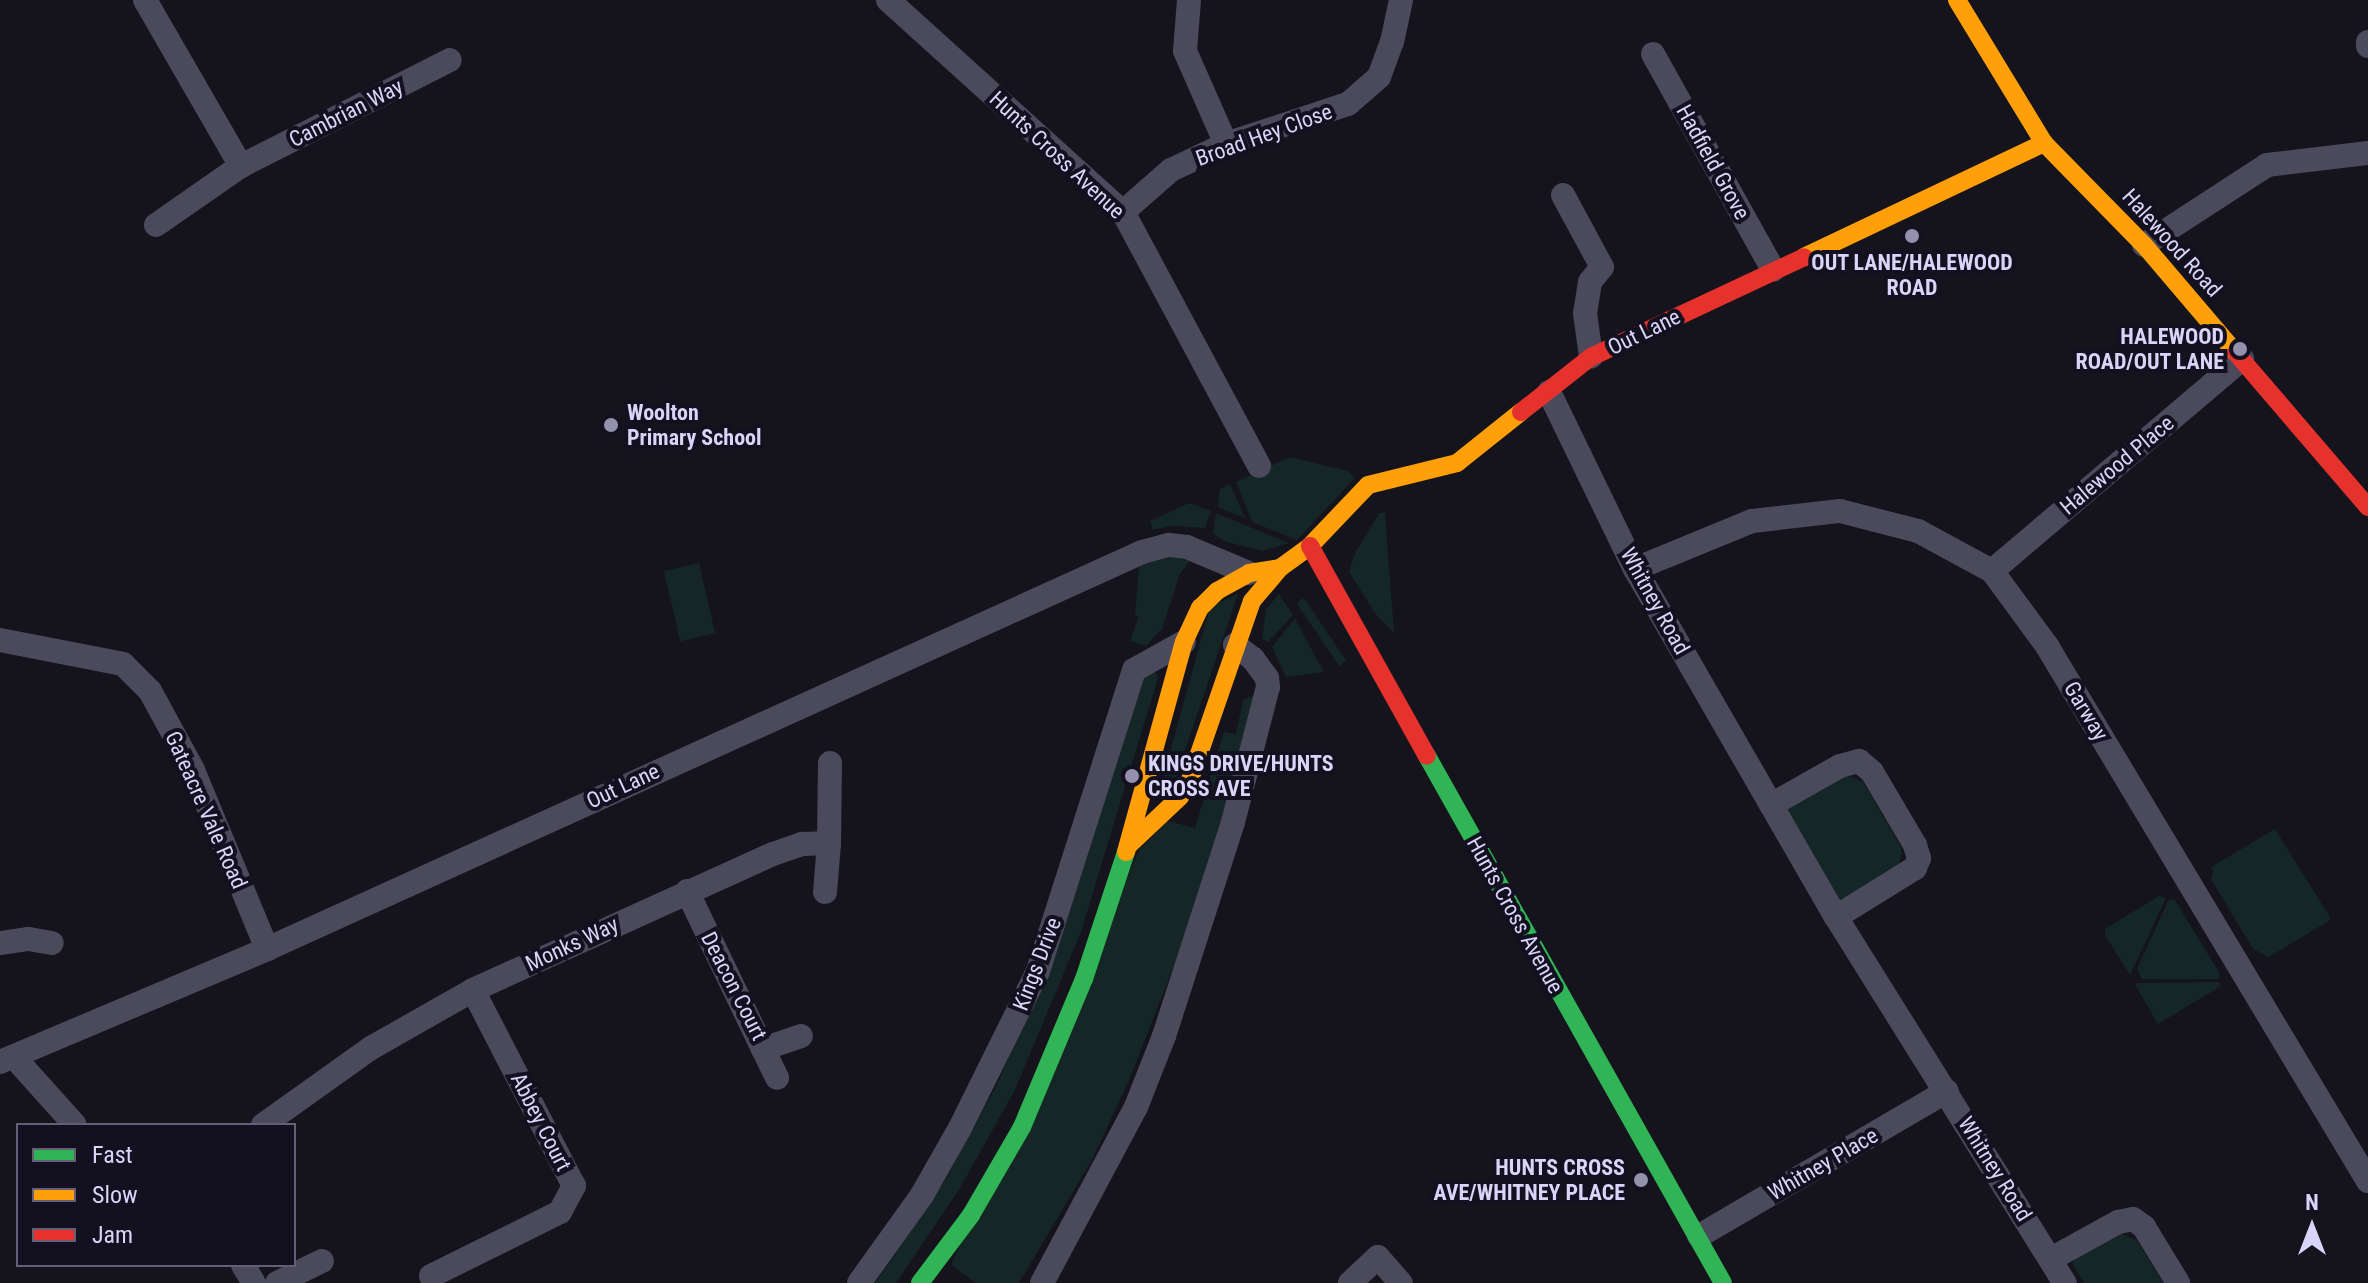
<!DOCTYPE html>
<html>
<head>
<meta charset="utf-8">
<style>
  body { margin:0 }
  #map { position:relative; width:2368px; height:1283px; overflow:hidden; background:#15141c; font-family:"Roboto Condensed",sans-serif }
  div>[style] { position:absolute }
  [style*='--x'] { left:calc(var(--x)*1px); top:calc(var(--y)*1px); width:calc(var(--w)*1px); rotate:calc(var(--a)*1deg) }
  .green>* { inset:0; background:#142626; transform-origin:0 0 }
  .street>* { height:24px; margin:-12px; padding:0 12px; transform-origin:12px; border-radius:12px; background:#4b4a5c }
  .fast>* { height:18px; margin:-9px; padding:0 9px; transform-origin:9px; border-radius:9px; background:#30b455 }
  .slow>* { height:18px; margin:-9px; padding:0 9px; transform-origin:9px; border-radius:9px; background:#ff9f0a }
  .jam>* { height:18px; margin:-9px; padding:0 9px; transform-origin:9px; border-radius:9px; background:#e5322d }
  .dots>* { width:22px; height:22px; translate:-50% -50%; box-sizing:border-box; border:4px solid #131020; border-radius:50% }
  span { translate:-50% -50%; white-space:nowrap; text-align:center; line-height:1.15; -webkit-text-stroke:8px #131020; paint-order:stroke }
  .street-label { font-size:22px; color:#d8d5f9 }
  .poi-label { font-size:22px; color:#d8d5f9; font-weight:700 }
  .right { translate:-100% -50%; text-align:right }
  .left { translate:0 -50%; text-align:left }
  .legend { position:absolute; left:16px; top:1123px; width:280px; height:144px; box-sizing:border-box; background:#131020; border:2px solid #625f77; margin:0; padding:10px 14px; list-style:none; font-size:24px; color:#d8d5f9 }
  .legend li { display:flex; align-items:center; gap:16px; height:40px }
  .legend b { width:40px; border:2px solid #625f77 }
  .north { position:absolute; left:2272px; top:1187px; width:80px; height:80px; -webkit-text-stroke:6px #131020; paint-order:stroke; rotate:0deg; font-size:22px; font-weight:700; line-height:32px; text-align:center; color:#d8d5f9 }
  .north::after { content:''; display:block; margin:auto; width:28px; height:36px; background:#d8d5f9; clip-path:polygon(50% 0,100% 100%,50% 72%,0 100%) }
</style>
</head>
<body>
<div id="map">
  <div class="green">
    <i style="clip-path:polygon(1290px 457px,1348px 471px,1355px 478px,1297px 540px,1252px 522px,1236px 482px)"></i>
    <i style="clip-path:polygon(1230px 484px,1245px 518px,1217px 507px,1220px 489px)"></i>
    <i style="clip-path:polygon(1189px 503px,1211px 511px,1205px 528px,1172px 526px,1153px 530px,1150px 521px)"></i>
    <i style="clip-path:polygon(1216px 513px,1289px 543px,1262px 551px,1227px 542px,1213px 534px)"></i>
    <i style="clip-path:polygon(1379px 513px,1385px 513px,1394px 633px,1377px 616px,1349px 572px,1354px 555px)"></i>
    <i style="clip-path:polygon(1161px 556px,1191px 559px,1180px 574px,1162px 629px,1146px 646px,1130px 641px,1138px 618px,1135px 614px,1139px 566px)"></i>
    <i style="left:699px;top:563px;width:72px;height:36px;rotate:77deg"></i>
    <i style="clip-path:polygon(1238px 594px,1173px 786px,1167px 785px,1162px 781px,1210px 607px)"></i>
    <i style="clip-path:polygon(1279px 594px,1293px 615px,1268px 642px,1262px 639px,1266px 609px)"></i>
    <i style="left:1304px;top:598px;width:76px;height:9px;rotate:56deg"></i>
    <i style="clip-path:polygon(1295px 618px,1295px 619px,1324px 672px,1286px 677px,1272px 647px)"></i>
    <i style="clip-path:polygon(1155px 671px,1158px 678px,1081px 932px,1015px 1090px,960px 1188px,896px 1283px,875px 1283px,946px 1179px,998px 1082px,1030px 1008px,1139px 680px)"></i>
    <i style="clip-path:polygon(1255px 695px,1226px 805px,1177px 958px,1130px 1078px,1092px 1160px,1019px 1283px,976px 1283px,951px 1265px,1140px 849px,1168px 821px,1195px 828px,1224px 732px,1236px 734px,1243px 700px)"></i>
    <i style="clip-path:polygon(1848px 776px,1863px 782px,1901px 847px,1902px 855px,1897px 869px,1837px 903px,1783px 811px,1836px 779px)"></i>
    <i style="clip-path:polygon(2275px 829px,2330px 917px,2329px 921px,2269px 957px,2253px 949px,2211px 879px,2213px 871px,2211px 867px)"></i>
    <i style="clip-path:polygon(2159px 896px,2166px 898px,2130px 975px,2105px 935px,2105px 929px)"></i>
    <i style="clip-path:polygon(2169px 899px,2175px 900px,2220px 974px,2219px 979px,2142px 979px,2137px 969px)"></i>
    <i style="clip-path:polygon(2219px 982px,2221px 986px,2158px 1024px,2134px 983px)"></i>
    <i style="clip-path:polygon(2120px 1233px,2137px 1240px,2163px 1283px,2084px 1283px,2072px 1263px,2078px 1254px)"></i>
  </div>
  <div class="street">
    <i style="--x:145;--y:0;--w:192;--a:60"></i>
    <i style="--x:888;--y:0;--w:316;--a:42.1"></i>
    <i style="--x:1123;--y:212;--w:288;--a:61.8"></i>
    <i style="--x:1189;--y:0;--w:51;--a:94.5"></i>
    <i style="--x:1185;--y:51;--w:102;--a:66.2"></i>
    <i style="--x:2368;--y:42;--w:4;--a:90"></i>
    <i style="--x:1653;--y:54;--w:247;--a:60.9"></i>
    <i style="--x:1563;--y:195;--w:82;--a:61.6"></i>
    <i style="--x:1602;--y:267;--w:19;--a:129"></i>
    <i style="--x:1590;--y:282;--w:31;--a:99"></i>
    <i style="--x:1585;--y:313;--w:44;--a:82.2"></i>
    <i style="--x:1123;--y:212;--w:64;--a:-41.2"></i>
    <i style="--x:1171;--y:170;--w:61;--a:-25.3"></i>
    <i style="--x:1226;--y:144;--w:128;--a:-18.2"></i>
    <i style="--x:1348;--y:104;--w:41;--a:-41.1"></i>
    <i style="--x:1379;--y:77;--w:37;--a:-70"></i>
    <i style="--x:1392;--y:42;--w:43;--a:-77.9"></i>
    <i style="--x:156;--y:225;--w:103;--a:-34.8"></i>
    <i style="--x:241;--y:166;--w:234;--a:-26.9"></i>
    <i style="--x:2144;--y:245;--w:147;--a:-33"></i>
    <i style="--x:2267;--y:165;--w:102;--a:-6.8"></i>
    <i style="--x:1549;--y:392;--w:197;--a:64.1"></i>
    <i style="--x:1635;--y:569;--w:402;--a:60"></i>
    <i style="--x:1836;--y:917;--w:432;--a:58"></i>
    <i style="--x:1635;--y:569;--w:126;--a:-22.3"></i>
    <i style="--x:1752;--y:521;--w:89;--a:-6.5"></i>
    <i style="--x:1840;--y:511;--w:81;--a:14.4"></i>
    <i style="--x:1918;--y:531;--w:84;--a:28.4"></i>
    <i style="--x:1992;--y:571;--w:93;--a:53.7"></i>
    <i style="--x:2047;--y:646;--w:624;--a:59.04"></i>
    <i style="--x:1992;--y:571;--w:328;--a:-40.3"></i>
    <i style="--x:0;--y:640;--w:125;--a:11"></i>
    <i style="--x:123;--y:664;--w:38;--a:45"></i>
    <i style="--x:150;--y:691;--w:90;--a:61.4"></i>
    <i style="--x:193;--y:770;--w:194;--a:67.5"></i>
    <i style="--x:1771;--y:805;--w:79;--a:-29.5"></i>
    <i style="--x:1840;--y:766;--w:20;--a:-15"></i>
    <i style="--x:1859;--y:761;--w:17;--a:40"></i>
    <i style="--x:1872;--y:772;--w:85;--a:59.5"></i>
    <i style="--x:1915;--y:845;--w:14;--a:73"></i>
    <i style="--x:1919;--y:858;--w:11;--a:112"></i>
    <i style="--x:1915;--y:868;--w:93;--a:148.2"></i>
    <i style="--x:687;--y:891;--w:175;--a:64.3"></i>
    <i style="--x:763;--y:1049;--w:40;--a:-18.9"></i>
    <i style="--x:825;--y:892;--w:49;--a:-85.3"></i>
    <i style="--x:0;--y:943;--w:29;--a:-8"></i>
    <i style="--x:29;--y:939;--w:23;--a:10"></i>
    <i style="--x:763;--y:1049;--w:32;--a:64"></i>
    <i style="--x:14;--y:1057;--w:91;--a:48.1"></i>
    <i style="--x:0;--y:1062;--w:290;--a:-22.9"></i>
    <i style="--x:267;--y:949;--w:961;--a:-24.4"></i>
    <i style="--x:1142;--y:552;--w:28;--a:-15"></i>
    <i style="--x:1169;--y:545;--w:18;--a:6"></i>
    <i style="--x:1187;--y:547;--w:67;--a:22.8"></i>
    <i style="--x:263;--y:1125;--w:133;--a:-35.5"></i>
    <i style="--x:371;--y:1048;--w:117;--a:-29.6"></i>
    <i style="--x:473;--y:990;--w:329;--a:-24.4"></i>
    <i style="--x:773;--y:854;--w:31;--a:-19"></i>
    <i style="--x:802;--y:844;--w:27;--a:-2"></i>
    <i style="--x:829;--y:843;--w:80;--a:-89.3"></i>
    <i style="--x:1699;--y:1236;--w:287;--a:-30.3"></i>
    <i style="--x:2051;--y:1259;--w:77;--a:-28.9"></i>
    <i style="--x:2118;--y:1222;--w:15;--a:-11"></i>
    <i style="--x:2133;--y:1219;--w:14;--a:36"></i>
    <i style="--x:2144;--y:1227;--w:66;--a:58.7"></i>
    <i style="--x:243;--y:1265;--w:21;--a:59"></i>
    <i style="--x:431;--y:1276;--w:144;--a:-26.4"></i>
    <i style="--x:560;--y:1212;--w:30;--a:-62"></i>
    <i style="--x:574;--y:1186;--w:220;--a:-117.3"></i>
    <i style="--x:277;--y:1283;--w:50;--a:-26.1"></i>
    <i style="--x:859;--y:1283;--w:108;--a:-54.4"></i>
    <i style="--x:922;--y:1195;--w:75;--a:-60.4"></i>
    <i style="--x:959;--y:1130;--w:178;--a:-63.6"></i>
    <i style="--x:1038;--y:971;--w:316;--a:-72.3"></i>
    <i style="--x:1134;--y:670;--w:57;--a:-29.2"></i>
    <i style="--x:1042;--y:1283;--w:200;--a:-61.9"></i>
    <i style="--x:1136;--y:1107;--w:76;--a:-68.5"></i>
    <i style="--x:1164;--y:1036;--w:225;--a:-72.1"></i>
    <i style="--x:1233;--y:822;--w:139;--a:-75.5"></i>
    <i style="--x:1268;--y:687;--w:9;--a:-96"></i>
    <i style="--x:1267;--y:678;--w:24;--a:-126"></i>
    <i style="--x:1253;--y:659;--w:23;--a:-142"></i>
    <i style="--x:1350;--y:1283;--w:38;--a:-43"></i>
    <i style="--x:1378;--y:1257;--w:35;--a:49"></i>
  </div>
  <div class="fast">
    <i style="--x:1427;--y:756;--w:604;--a:60.68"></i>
    <i style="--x:920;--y:1283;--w:85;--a:-53.1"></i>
    <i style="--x:971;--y:1215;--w:102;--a:-59.9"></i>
    <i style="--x:1022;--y:1127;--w:160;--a:-67.3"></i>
    <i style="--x:1084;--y:979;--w:134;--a:-71.7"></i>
  </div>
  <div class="slow">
    <i style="--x:1957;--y:0;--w:167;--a:58.7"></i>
    <i style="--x:2044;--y:143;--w:143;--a:45.6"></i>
    <i style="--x:2144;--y:245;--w:142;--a:49.6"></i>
    <i style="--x:1804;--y:257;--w:266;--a:-25.4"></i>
    <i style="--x:1128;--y:846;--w:71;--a:-43.3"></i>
    <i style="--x:1180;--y:797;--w:20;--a:-60"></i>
    <i style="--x:1190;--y:780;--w:189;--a:-70.9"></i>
    <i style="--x:1252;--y:601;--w:43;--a:-49.7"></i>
    <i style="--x:1280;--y:568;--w:37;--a:-36"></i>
    <i style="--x:1310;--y:546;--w:84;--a:-46.4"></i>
    <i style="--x:1368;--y:485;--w:92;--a:-13.9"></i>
    <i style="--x:1457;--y:463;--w:82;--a:-38.6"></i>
    <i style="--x:1126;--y:852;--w:218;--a:-74.6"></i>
    <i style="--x:1184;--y:642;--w:38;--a:-65"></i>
    <i style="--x:1200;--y:608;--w:24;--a:-45"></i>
    <i style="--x:1217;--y:591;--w:37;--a:-29"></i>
    <i style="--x:1249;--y:573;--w:31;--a:-9"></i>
  </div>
  <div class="jam">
    <i style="--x:2236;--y:353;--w:203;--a:49.4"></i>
    <i style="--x:1521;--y:412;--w:89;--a:-38.2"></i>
    <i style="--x:1591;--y:357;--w:235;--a:-25.1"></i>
    <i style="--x:1310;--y:546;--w:240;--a:60.9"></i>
  </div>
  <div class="dots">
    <i style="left:1912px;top:236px;background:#9491ac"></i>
    <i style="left:2240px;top:349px;background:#9491ac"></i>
    <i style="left:611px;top:425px;background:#9491ac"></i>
    <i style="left:1132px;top:776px;background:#9491ac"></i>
    <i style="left:1641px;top:1180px;background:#9491ac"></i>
  </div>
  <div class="street-label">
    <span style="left:346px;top:113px;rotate:-27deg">Cambrian Way</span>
    <span style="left:1264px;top:135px;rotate:-20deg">Broad Hey Close</span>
    <span style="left:1057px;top:155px;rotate:43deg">Hunts Cross Avenue</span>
    <span style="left:1713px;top:162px;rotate:61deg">Hadfield Grove</span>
    <span style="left:2172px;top:243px;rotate:48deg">Halewood Road</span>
    <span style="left:1644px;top:332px;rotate:-26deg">Out Lane</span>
    <span style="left:2117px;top:465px;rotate:-40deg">Halewood Place</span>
    <span style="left:1655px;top:601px;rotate:61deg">Whitney Road</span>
    <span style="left:2086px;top:711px;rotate:59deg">Garway</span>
    <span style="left:623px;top:786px;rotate:-25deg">Out Lane</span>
    <span style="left:206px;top:810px;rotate:66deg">Gateacre Vale Road</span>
    <span style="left:1515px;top:915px;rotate:61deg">Hunts Cross Avenue</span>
    <span style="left:572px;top:944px;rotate:-25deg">Monks Way</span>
    <span style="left:1037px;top:964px;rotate:-69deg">Kings Drive</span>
    <span style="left:734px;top:986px;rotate:63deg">Deacon Court</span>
    <span style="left:541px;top:1122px;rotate:63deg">Abbey Court</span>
    <span style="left:1823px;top:1164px;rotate:-30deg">Whitney Place</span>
    <span style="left:1995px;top:1169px;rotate:58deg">Whitney Road</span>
  </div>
  <div class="poi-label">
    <span style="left:1912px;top:275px">OUT LANE/HALEWOOD<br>ROAD</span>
    <span class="right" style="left:2224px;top:349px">HALEWOOD<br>ROAD/OUT LANE</span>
    <span class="left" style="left:627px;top:425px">Woolton<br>Primary School</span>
    <span class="left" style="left:1148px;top:776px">KINGS DRIVE/HUNTS<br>CROSS AVE</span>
    <span class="right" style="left:1625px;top:1180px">HUNTS CROSS<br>AVE/WHITNEY PLACE</span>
  </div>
  <ul class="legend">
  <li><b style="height:10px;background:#30b455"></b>Fast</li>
  <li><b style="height:10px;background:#ff9f0a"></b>Slow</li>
  <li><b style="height:10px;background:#e5322d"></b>Jam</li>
  </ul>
  <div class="north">N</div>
</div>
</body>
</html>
